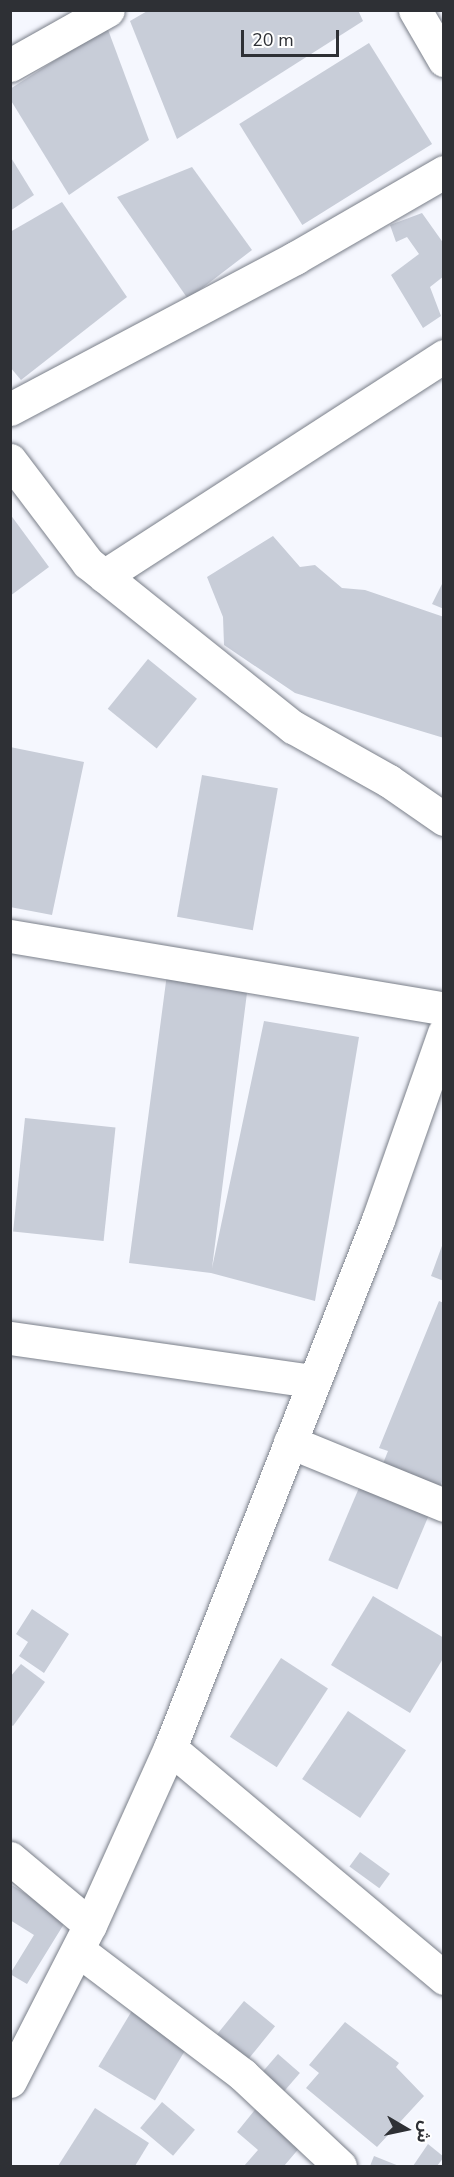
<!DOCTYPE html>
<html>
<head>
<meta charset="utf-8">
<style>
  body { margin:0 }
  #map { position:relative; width:454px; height:2177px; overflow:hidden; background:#f5f7fe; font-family:"Nunito Sans","Noto Sans Arabic",sans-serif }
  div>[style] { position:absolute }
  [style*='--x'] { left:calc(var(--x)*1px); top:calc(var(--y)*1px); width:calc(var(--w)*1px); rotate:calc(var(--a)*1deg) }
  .building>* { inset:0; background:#c8cdd8; transform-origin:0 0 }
  .roads { filter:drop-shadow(0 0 2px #7a7f89) drop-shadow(0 0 2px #7a7f89) }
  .minor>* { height:33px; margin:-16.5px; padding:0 16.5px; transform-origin:16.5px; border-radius:16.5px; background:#fff }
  span { translate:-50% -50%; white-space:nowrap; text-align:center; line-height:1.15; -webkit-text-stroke:4.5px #fff; paint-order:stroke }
  .frame { position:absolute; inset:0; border:12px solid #2e3035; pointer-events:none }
  .north { position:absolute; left:376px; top:2099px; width:60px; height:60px; -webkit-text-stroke:4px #fff; paint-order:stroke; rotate:99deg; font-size:16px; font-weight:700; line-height:24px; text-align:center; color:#2e3035 }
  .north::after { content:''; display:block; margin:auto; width:21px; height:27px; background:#2e3035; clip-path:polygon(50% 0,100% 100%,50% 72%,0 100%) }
  .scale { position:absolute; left:241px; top:30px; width:98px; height:27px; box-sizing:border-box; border:3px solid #2e3035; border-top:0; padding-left:8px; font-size:18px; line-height:21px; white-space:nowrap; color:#2e3035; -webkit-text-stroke:4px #fff; paint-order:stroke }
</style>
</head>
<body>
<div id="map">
  <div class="building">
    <i style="clip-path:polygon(149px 10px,358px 10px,363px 21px,177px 139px,130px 21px)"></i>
    <i style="clip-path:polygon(107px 27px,149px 140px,69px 195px,10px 99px,10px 89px)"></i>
    <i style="left:369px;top:43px;width:119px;height:153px;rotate:58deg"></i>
    <i style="clip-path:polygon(10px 156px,34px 195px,10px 211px)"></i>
    <i style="clip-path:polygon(192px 167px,252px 250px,188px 299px,117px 197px)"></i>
    <i style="clip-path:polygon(62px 202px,127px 297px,21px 380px,10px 367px,10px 232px)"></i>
    <i style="clip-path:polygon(422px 213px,444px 244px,444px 276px,430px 287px,441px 316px,423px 328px,391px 275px,419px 254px,407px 237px,396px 242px,390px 225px)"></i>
    <i style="clip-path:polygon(10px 514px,49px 567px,10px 596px)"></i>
    <i style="clip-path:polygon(273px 536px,300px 567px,315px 565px,342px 588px,365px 590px,444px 617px,444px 738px,295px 693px,224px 645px,223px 617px,207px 577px)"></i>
    <i style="clip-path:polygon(444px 580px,444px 609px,432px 604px)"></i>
    <i style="left:148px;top:659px;width:63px;height:64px;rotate:39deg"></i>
    <i style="clip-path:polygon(10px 747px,84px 762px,52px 915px,10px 907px)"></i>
    <i style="left:202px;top:775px;width:77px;height:144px;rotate:10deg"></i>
    <i style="clip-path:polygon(167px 974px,248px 985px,212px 1268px,264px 1021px,359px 1037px,315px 1301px,211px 1273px,129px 1263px)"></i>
    <i style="left:25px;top:1118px;width:91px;height:114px;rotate:6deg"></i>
    <i style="clip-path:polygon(443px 1243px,444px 1243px,444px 1281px,431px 1276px)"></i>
    <i style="clip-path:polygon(439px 1301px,444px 1303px,444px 1477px,439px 1489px,382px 1466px,388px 1451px,379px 1448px)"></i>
    <i style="left:367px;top:1469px;width:75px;height:99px;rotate:23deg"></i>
    <i style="clip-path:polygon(373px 1596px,444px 1638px,444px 1657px,410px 1713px,331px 1665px)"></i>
    <i style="clip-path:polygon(32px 1609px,69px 1634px,44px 1673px,19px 1656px,28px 1642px,16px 1634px)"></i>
    <i style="left:281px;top:1658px;width:56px;height:94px;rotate:33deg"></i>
    <i style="clip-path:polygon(21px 1664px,45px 1682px,13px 1726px,10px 1724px,10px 1677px)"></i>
    <i style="left:348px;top:1711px;width:70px;height:82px;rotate:34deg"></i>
    <i style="left:360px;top:1852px;width:37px;height:18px;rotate:36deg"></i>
    <i style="clip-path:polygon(10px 1884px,67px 1919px,27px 1984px,10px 1974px,34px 1935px,10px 1920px)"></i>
    <i style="left:244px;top:2001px;width:40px;height:43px;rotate:39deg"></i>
    <i style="left:136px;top:2004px;width:66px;height:73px;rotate:31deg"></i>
    <i style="clip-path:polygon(345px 2022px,399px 2063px,396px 2067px,424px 2096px,377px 2147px,306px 2088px,319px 2073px,309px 2065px)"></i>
    <i style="left:278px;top:2054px;width:29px;height:31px;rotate:41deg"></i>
    <i style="clip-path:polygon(262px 2101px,307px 2139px,284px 2166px,244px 2166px,258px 2150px,237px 2132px)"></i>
    <i style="left:162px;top:2102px;width:43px;height:34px;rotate:40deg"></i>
    <i style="clip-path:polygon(95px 2108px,149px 2143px,135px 2166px,58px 2166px)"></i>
    <i style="clip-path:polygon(428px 2144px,444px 2157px,437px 2166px,413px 2166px)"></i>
    <i style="clip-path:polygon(374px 2156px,399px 2166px,370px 2166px)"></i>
  </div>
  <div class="roads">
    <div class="minor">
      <i style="--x:415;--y:10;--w:58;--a:59.9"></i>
      <i style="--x:10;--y:65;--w:112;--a:-29.3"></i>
      <i style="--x:10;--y:409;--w:323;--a:-27.9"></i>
      <i style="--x:295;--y:258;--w:172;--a:-30"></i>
      <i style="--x:10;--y:460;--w:129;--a:52.9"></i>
      <i style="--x:88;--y:563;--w:263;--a:38.7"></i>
      <i style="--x:293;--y:727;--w:110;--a:29.4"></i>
      <i style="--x:389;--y:781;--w:67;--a:34.6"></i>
      <i style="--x:104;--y:576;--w:405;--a:-32.9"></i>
      <i style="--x:10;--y:936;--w:440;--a:9.5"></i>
      <i style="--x:10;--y:1338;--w:307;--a:8.1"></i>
      <i style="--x:290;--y:1442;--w:166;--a:22.2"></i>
      <i style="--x:170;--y:1748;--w:358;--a:40"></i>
      <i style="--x:10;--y:1858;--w:104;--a:39.9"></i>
      <i style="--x:78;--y:1950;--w:207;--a:37.1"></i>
      <i style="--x:243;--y:2075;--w:133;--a:43.2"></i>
      <i style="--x:10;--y:2081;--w:175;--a:-62.9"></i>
      <i style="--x:90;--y:1925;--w:194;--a:-65.7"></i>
      <i style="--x:170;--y:1748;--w:567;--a:-68.5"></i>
      <i style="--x:378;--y:1220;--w:198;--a:-70.6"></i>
    </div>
  </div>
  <div class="frame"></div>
  <div class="north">ش</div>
  <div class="scale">20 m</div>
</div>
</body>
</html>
